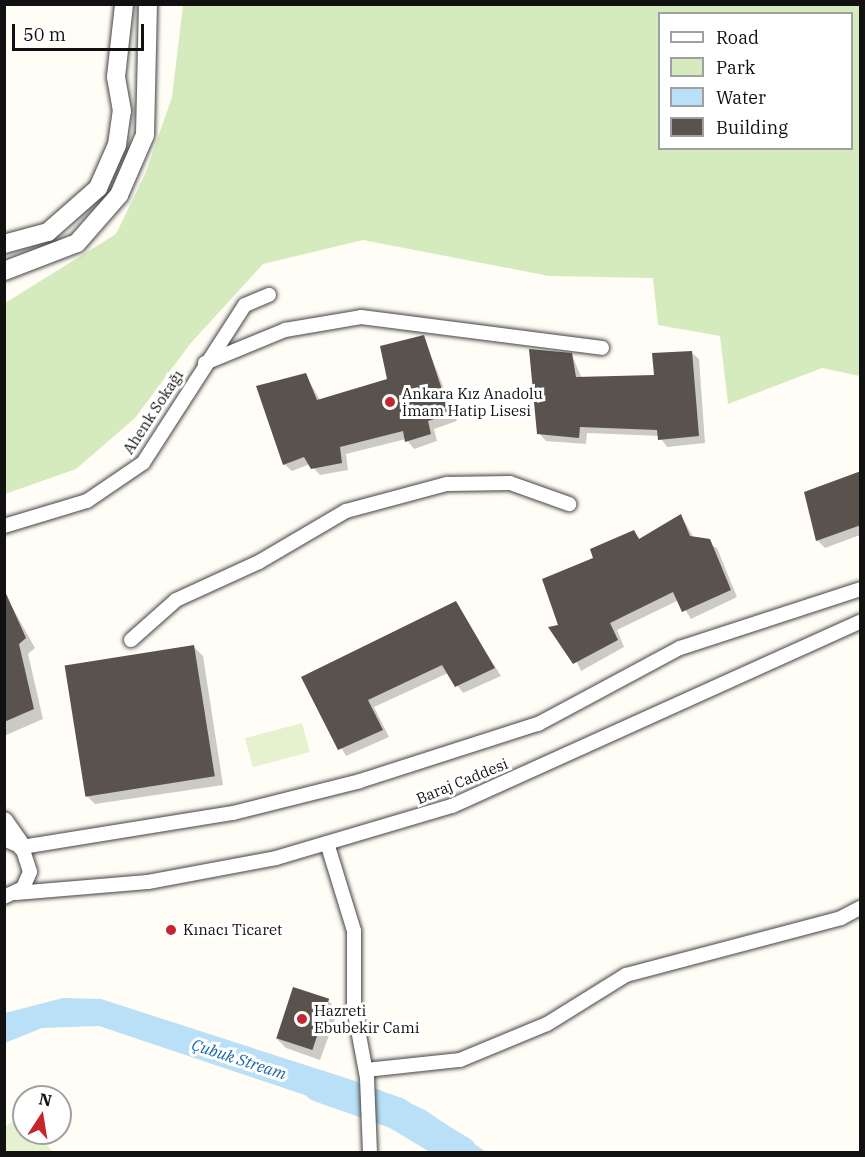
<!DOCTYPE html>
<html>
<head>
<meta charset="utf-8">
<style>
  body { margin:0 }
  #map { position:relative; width:865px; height:1157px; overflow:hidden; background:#fffdf5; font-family:"IBM Plex Serif",serif }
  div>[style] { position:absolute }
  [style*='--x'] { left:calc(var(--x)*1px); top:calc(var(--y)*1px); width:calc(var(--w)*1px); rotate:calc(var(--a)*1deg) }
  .green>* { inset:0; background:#d5ebbd }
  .pitch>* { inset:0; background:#e6f2cf; transform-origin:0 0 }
  .water>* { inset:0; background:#b9e0f7 }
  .shadow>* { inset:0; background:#0003 }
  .river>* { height:32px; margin:-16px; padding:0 16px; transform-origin:16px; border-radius:16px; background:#b9e0f7 }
  .building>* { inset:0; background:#5a524d; transform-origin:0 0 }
  .roads { filter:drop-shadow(0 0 2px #444) drop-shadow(0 0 2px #444) }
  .minor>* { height:14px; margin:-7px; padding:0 7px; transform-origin:7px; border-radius:7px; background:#fff }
  .tertiary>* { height:18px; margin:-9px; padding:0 9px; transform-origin:9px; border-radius:9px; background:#fff }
  .dots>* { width:16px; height:16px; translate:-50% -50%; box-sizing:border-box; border:3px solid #fff; border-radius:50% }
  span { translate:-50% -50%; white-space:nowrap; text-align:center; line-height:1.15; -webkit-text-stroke:6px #fff; paint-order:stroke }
  .poi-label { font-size:15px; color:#111 }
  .left { translate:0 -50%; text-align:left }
  .street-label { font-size:15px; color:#111 }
  .water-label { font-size:16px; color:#1768a6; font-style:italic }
  .frame { position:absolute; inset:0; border:6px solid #111; pointer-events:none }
  .legend { position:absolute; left:658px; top:12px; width:195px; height:138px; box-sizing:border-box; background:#fff; border:2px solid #a0a0a0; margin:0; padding:8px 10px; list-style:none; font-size:18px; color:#111 }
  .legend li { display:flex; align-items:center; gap:12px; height:30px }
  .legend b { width:30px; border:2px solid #a0a0a0 }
  .north { position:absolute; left:12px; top:1085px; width:60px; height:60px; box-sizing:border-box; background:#fff; border:2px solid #a0a0a0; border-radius:50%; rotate:12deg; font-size:16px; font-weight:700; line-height:24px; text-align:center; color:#111 }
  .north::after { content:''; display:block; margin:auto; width:21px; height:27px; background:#c4262e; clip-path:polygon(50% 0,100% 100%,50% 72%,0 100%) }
  .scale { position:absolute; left:12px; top:24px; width:132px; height:27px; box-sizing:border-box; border:3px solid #111; border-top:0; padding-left:8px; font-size:18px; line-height:21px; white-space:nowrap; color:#111; -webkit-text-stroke:4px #fff; paint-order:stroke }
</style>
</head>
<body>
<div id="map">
  <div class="green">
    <i style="clip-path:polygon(evenodd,183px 5px,860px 5px,860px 376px,822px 368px,728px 404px,720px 336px,658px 325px,653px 278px,549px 276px,363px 240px,263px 264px,190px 344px,135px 418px,76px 469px,5px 494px,5px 303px,116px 234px,146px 172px,172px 97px,183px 5px,660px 14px,852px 14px,852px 148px,660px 148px,660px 14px)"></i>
  </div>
  <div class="pitch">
    <i style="left:302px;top:723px;width:30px;height:59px;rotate:75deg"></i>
    <i style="clip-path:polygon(21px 1114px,24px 1133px,37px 1133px,53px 1152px,5px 1152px,5px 1127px)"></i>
  </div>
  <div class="water">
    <i style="clip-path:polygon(63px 998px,101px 999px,358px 1082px,358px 1113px,99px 1026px,42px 1028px,5px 1043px,5px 1013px)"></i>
    <i style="clip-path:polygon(377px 1089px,425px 1110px,486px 1152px,440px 1152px,380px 1118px)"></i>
  </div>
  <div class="shadow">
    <i style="clip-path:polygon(423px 336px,457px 421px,434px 429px,437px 441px,414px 449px,406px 439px,346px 454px,348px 470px,320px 475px,310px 464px,292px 471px,284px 464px,305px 374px,320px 400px,389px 380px)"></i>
    <i style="clip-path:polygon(691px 352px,699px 359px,705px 443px,667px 447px,659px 436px,587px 433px,586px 444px,546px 441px,539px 433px,572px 355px,582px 379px,655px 377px)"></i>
    <i style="clip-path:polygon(860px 472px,860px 535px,825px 548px,818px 541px,806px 493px)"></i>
    <i style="clip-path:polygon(681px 516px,694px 538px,717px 548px,737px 597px,691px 619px,679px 600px,617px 630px,624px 647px,581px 671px,560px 626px,595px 559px,633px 532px,641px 540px)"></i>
    <i style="clip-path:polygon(455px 603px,501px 676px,463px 693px,448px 673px,374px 707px,389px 737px,346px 756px,303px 678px)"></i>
    <i style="clip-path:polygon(11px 605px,35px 648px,28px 654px,43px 719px,4px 736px,4px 608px)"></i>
    <i style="clip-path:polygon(193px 646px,203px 656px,223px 785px,95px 804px,85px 794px)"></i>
    <i style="clip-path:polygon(328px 1001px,338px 1010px,320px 1060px,286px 1048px,276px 1038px)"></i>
  </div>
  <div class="river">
    <i style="--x:319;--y:1086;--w:82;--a:19.3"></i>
    <i style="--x:396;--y:1113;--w:76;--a:31"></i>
  </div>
  <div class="building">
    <i style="clip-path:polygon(424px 335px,450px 414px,428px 421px,431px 434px,405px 442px,403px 431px,340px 447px,342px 463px,311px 469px,304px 457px,283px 465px,256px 386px,306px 373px,317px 400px,387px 379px,380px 346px)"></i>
    <i style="clip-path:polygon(529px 349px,572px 353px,576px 377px,654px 375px,652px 353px,692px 351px,699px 436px,658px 440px,657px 430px,580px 427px,579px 438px,537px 434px)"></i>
    <i style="clip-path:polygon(861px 471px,861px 525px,816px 541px,804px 492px)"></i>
    <i style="clip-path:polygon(681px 514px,690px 536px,710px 539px,731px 590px,682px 612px,673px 592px,610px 623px,618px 640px,573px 664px,548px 627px,558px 625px,542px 579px,593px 558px,590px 549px,634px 530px,639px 539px)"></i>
    <i style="clip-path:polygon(4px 589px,26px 638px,19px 644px,34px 709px,4px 722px)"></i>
    <i style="clip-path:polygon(456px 601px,495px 668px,455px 687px,442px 665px,368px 700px,383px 730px,338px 750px,301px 677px)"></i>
    <i style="left:194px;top:645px;width:133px;height:131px;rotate:81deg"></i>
    <i style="left:293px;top:987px;width:38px;height:54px;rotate:18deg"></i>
  </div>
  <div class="roads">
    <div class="minor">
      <i style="--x:205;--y:363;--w:87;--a:-22.4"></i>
      <i style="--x:285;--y:330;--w:77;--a:-9.7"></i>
      <i style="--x:361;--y:317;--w:243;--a:7.3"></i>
      <i style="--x:4;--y:526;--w:87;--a:-16.8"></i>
      <i style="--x:87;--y:501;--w:68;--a:-34.2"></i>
      <i style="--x:143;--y:463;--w:188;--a:-57.2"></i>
      <i style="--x:245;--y:305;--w:26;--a:-23"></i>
      <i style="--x:131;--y:640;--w:60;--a:-41.6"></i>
      <i style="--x:176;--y:600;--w:91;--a:-24.6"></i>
      <i style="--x:259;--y:562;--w:101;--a:-30.4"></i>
      <i style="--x:346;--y:511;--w:105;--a:-15"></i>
      <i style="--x:447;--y:484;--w:63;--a:-0.9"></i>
      <i style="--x:510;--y:483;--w:63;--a:19.6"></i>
      <i style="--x:4;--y:839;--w:20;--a:24"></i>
      <i style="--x:22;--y:847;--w:26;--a:72"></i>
      <i style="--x:30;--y:872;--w:17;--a:114"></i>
      <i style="--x:23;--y:888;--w:21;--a:155"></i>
      <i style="--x:327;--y:843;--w:92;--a:72.9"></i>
      <i style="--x:354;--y:931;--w:77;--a:90"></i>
      <i style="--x:354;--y:1008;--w:71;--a:79.5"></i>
      <i style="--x:367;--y:1078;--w:74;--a:87.7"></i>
      <i style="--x:22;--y:847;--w:214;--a:-9.2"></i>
      <i style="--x:233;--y:813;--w:131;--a:-14.1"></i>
      <i style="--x:360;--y:781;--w:187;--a:-17.8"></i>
      <i style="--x:538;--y:724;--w:161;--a:-28.2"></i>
      <i style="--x:680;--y:648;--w:189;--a:-18.1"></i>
      <i style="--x:16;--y:893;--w:132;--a:-4.8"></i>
      <i style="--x:148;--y:882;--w:130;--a:-10.6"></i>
      <i style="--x:276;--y:858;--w:184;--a:-16.5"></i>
      <i style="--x:452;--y:806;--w:448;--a:-24.3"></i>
      <i style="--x:366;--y:1070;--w:95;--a:-6.1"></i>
      <i style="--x:460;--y:1060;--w:94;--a:-22.5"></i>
      <i style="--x:547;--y:1024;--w:93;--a:-31.8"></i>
      <i style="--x:626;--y:975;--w:222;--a:-14.8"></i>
      <i style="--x:841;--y:918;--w:21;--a:-28"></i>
    </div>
    <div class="tertiary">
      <i style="--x:4;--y:244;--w:46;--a:-15.3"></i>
      <i style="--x:48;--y:232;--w:67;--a:-41.3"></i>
      <i style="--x:98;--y:188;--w:47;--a:-66.2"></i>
      <i style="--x:117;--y:145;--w:34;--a:-82"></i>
      <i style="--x:122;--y:111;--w:35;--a:-100"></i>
      <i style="--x:116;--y:77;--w:73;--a:-83.7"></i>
      <i style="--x:4;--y:271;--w:78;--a:-21"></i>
      <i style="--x:77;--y:243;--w:64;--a:-48.8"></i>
      <i style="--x:119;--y:195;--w:65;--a:-66.6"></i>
      <i style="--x:145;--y:135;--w:131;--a:-88.7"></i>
      <i style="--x:4;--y:821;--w:32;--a:55"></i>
    </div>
  </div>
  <div class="dots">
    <i style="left:390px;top:402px;background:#c4262e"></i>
    <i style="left:171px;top:930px;background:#c4262e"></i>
    <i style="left:302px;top:1019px;background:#c4262e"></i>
  </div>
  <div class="poi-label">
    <span class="left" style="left:402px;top:402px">Ankara Kız Anadolu<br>İmam Hatip Lisesi</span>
    <span class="left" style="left:183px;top:930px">Kınacı Ticaret</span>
    <span class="left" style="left:314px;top:1019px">Hazreti<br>Ebubekir Cami</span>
  </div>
  <div class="street-label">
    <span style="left:153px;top:412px;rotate:-57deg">Ahenk Sokağı</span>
    <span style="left:462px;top:781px;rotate:-22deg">Baraj Caddesi</span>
  </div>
  <div class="water-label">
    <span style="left:239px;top:1059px;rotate:18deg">Çubuk Stream</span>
  </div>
  <div class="frame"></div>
  <ul class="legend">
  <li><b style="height:8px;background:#fff"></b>Road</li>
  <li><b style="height:16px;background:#d5ebbd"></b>Park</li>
  <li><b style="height:16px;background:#b9e0f7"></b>Water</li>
  <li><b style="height:16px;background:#5a524d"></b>Building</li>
  </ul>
  <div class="north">N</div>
  <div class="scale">50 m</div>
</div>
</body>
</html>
